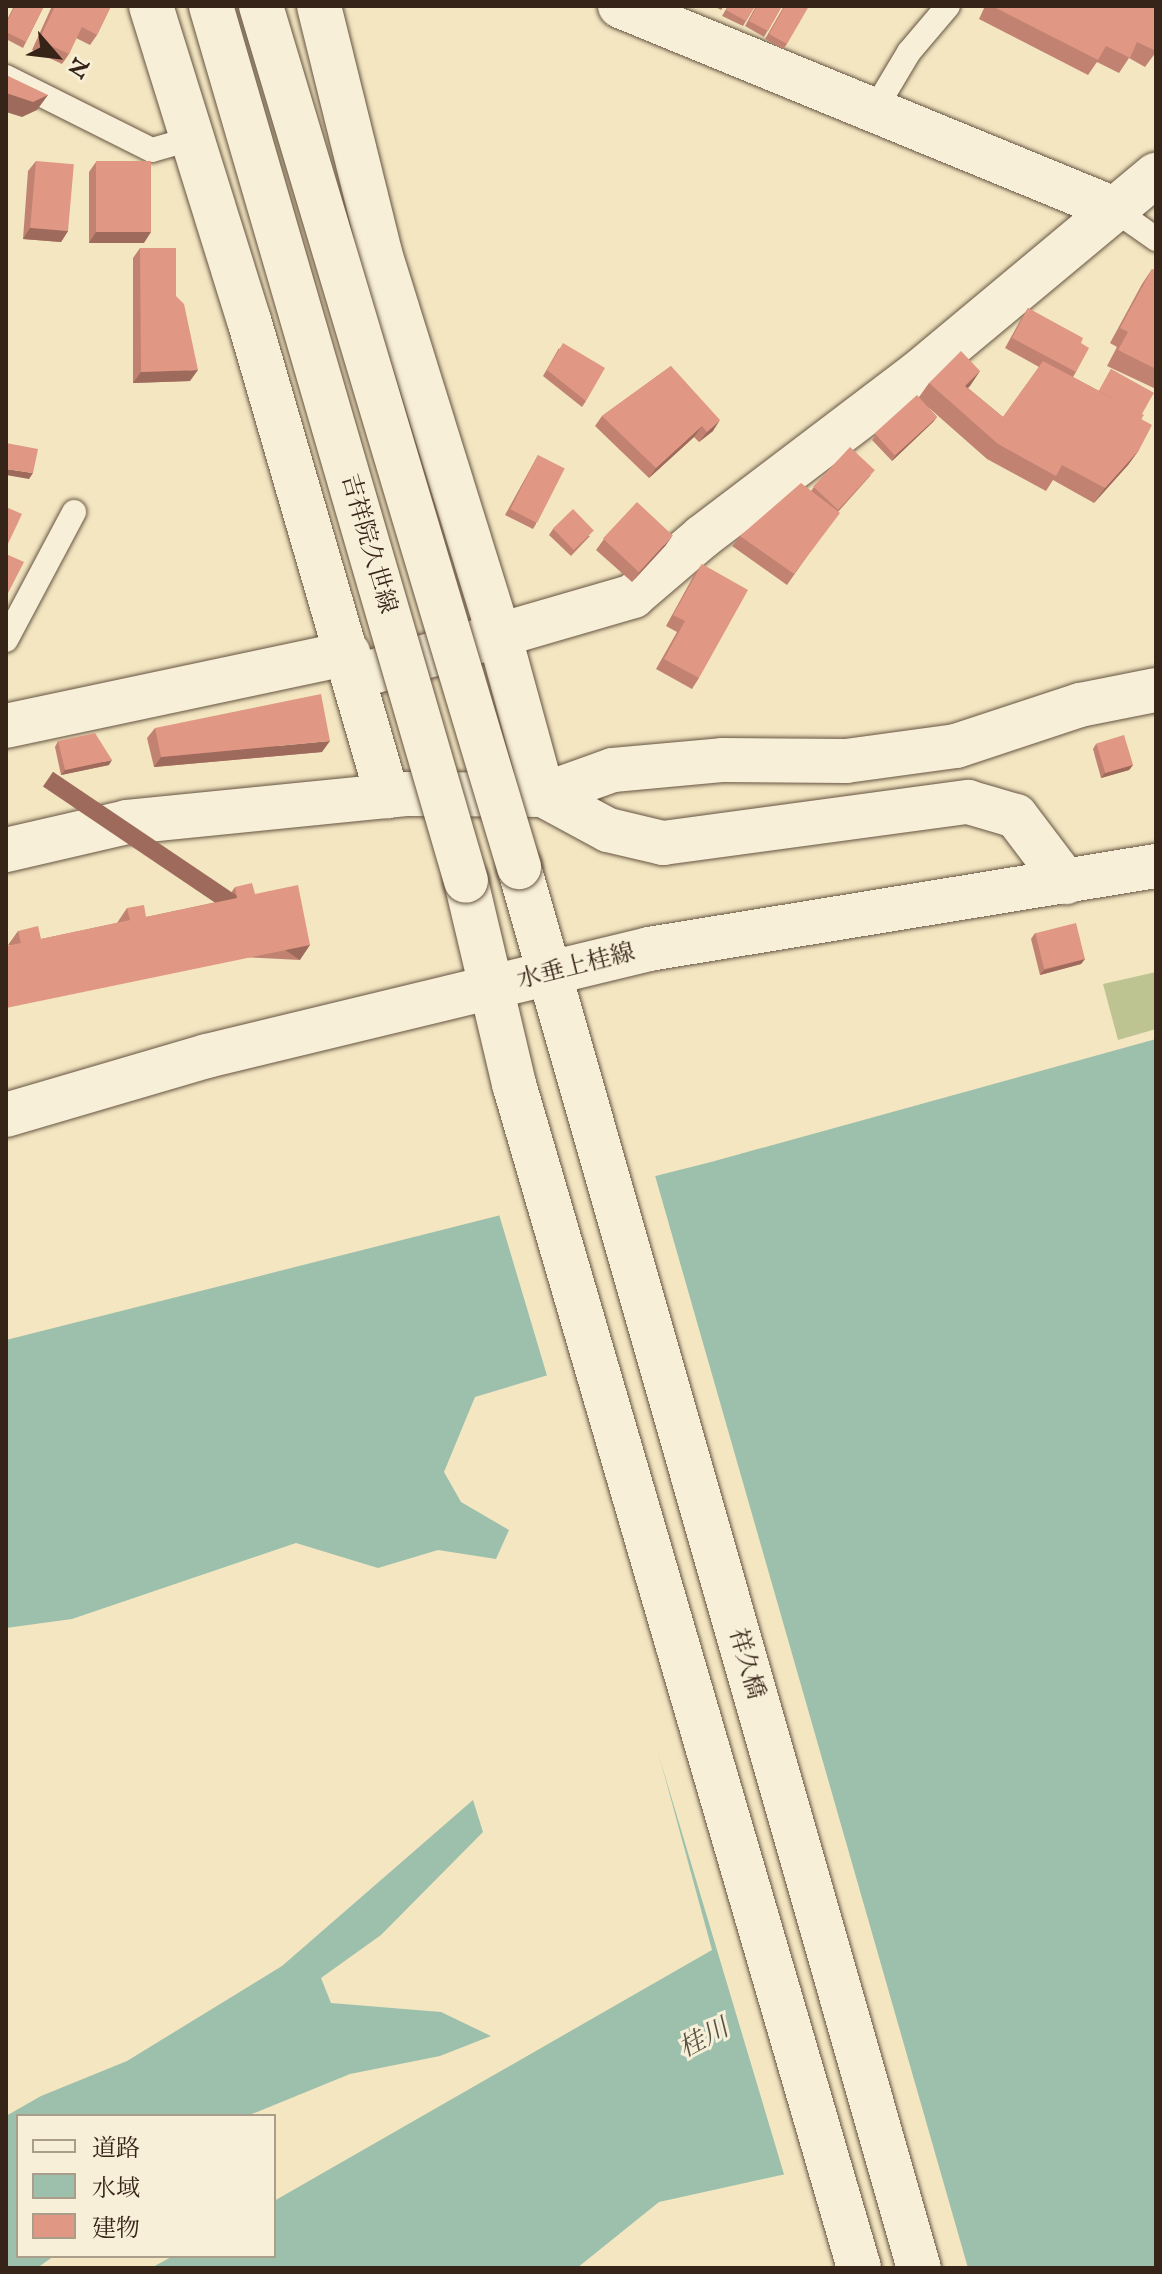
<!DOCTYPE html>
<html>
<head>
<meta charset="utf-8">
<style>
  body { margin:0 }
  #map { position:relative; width:1162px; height:2274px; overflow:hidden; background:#f3e6c1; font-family:"IM FELL English","Noto Serif JP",serif }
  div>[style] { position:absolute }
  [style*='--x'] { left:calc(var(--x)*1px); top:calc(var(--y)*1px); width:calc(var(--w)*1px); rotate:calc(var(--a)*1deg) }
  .green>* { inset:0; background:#bec491 }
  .water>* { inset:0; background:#9dc0ad }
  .pier>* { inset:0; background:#f3e6c1 }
  .roads { filter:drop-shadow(0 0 2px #665442) drop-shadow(0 0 2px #665442) }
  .service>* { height:24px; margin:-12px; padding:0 12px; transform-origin:12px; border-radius:12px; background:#f7efd7 }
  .minor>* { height:44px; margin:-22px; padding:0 22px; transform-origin:22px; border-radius:22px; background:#f7efd7 }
  .tertiary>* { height:44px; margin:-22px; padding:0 22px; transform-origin:22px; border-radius:22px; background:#f7efd7 }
  .secondary>* { height:44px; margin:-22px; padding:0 22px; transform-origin:22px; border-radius:22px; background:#f7efd7 }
  .bridges { filter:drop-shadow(0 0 2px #665442) drop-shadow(0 0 2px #665442) }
  .tertiary-bridge>* { height:44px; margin:-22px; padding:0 22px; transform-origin:22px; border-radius:22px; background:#f7efd7 }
  .wall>* { inset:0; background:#c18272 }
  .shaded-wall>* { inset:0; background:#9d6a5c; transform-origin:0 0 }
  .building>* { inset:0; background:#e09784; transform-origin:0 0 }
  span { translate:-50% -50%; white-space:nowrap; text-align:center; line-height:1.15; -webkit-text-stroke:6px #f7efd7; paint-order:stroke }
  .street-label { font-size:24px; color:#372418 }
  .water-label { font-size:26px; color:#565345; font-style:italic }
  .frame { position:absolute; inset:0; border:8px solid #372418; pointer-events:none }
  .legend { position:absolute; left:16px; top:2114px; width:260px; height:144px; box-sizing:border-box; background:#f7efd7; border:2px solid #aa9e8b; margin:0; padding:10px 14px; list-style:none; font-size:24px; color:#372418 }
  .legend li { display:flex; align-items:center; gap:16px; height:40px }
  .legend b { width:40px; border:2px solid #aa9e8b }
  .north { position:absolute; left:16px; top:16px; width:80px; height:80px; -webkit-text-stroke:6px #f7efd7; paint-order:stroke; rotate:118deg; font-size:22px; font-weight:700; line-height:32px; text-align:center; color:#372418 }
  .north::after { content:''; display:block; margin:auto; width:28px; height:36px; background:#372418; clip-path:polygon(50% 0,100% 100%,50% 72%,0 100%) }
</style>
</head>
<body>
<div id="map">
  <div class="green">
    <i style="clip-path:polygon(1156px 972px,1156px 1029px,1118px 1040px,1103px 984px)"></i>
  </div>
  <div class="water">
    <i style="clip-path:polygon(1156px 1039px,1156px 2268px,817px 2268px,786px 2174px,659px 2202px,577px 2268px,151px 2268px,173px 2256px,274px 2256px,274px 2201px,712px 1950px,555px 1373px,475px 1397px,444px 1472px,461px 1502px,509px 1530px,496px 1559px,438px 1550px,378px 1568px,296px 1543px,72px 1619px,6px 1628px,6px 1340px,711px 1162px)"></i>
    <i style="clip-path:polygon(473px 1800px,483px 1832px,381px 1935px,321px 1978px,331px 2003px,441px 2012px,491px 2036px,440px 2056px,350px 2074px,247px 2116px,18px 2116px,18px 2256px,54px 2256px,37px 2268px,6px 2268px,6px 2116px,41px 2096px,127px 2061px,282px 1966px)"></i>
  </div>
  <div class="pier">
    <i style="clip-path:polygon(654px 1172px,968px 2268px,812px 2268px,616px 1612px,552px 1377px,548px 1379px,498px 1211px)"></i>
  </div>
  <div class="roads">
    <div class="service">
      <i style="--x:6;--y:77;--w:163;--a:26.6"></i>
      <i style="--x:152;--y:150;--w:40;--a:-16"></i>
      <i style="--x:875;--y:109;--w:66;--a:-59.2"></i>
      <i style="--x:909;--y:52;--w:60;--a:-49.7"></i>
      <i style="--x:1112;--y:208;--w:54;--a:35.2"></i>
      <i style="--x:6;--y:640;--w:145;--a:-62"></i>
    </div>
    <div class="minor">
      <i style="--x:151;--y:6;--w:329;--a:72.7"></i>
      <i style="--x:249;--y:320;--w:496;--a:73.8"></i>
      <i style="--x:319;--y:6;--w:254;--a:76.1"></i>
      <i style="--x:380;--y:253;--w:399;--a:72.7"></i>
      <i style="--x:499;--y:634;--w:167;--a:74.7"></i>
      <i style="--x:543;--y:795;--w:74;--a:-19.7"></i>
      <i style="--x:613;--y:770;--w:109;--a:-5.2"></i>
      <i style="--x:722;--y:760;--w:124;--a:0.5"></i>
      <i style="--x:846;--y:761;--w:111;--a:-7.8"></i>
      <i style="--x:956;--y:746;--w:131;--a:-18.3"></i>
      <i style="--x:1080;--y:705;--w:77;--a:-11.2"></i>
      <i style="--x:620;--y:6;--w:532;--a:22.32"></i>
      <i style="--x:355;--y:677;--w:290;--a:-16.2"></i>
      <i style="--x:633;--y:596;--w:91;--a:-40.5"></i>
      <i style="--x:702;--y:537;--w:271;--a:-37.2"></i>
      <i style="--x:918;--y:373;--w:310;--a:-39.8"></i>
      <i style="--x:6;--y:726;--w:350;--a:-12"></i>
      <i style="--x:6;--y:850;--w:124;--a:-13"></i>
      <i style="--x:127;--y:822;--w:280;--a:-5.7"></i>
      <i style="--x:406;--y:794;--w:137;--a:0.4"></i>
      <i style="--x:543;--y:795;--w:74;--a:28.3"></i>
      <i style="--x:608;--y:830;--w:57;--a:13.3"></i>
      <i style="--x:663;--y:843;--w:308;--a:-7.7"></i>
      <i style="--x:968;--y:802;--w:50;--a:16.3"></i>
      <i style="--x:1016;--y:816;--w:83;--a:52.9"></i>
    </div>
    <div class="tertiary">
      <i style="--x:519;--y:867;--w:1457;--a:74.07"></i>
      <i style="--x:466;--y:881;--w:209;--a:76.7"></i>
      <i style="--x:514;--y:1084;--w:1233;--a:73.75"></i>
    </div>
    <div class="secondary">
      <i style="--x:6;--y:1115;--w:209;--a:-16.4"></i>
      <i style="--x:207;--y:1056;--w:455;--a:-13.6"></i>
      <i style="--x:649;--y:949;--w:514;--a:-9.3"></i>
    </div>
  </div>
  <div class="bridges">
    <div class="tertiary-bridge">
      <i style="--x:211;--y:6;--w:911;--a:73.75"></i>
      <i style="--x:261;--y:6;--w:899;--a:73.32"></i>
    </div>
  </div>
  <div class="wall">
    <i style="clip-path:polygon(14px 6px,44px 6px,23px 48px,6px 39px,6px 22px)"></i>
    <i style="clip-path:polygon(52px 6px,86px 7px,111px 6px,97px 35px,90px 45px,76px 38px,69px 54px,62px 64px,32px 50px)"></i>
    <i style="clip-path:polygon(714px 6px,724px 6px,721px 10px)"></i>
    <i style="clip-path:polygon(728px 6px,755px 6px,743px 26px,722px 16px)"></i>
    <i style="clip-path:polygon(756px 6px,782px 6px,764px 37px,745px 26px)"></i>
    <i style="clip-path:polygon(784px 6px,787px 44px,783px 49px,765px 39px)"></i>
    <i style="clip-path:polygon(985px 6px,1156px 6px,1156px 52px,1145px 67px,1129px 58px,1119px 73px,1097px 62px,1088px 75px,979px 19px)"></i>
    <i style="clip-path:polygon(36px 161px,68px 231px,61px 242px,23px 239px,28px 171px)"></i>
    <i style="clip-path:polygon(96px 162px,144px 243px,89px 243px,89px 172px)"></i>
    <i style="clip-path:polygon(140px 248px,176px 296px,190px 381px,133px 383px,133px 258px)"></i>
    <i style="clip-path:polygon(1152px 269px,1156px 271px,1156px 389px,1107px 366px,1117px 347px,1110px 343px,1142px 284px)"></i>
    <i style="clip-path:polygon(1028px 308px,1081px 343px,1076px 372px,1073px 377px,1099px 391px,1111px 369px,1142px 414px,1139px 450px,1128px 465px,1094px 503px,1053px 480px,1046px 491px,987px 459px,928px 407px,937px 417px,933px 422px,892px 461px,872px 440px,876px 434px,919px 397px,929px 383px,980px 371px,968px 388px,1003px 417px,1039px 367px,1005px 348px,1021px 319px)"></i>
    <i style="clip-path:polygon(559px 348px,586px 401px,582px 407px,543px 376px)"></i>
    <i style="clip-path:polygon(671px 366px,713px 431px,699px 442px,694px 437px,649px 478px,595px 426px,602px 416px)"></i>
    <i style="clip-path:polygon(538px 455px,536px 524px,533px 529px,505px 515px)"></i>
    <i style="clip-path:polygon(871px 475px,838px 512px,787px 585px,732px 546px,740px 536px,811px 491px,814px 487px)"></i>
    <i style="clip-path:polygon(553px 529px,590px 536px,571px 556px,549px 535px)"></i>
    <i style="clip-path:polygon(604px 539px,666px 545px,632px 582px,596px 550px)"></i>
    <i style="clip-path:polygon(702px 564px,699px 678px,692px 689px,656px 669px,677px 632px,666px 626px,694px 575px)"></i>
    <i style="clip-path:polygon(155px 728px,322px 752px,154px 767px,147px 738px)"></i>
    <i style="clip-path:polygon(58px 741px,109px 765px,61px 775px,55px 747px)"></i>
    <i style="clip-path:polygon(1096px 744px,1133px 765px,1129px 770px,1101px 778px,1093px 749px)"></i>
    <i style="clip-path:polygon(235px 887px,255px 894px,300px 960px,8px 945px,18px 931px,41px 939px,117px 923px,127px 908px,146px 917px,226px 900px)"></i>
    <i style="clip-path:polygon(1035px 933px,1085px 959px,1081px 964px,1040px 975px,1031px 939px)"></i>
  </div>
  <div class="shaded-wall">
    <i style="clip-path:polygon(6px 93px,48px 95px,37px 110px,22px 117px,6px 112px)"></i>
    <i style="clip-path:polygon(30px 228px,68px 231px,61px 242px,23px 239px)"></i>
    <i style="clip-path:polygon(96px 232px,151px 232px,144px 243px,89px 243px)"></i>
    <i style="clip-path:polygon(198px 370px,190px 381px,133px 383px,141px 372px)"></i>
    <i style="clip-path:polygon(980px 371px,970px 386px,954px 401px,965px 386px)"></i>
    <i style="clip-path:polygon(937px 417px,933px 422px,892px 461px,896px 455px)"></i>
    <i style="clip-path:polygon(720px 420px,713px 431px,699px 442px,707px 432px)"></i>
    <i style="clip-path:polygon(702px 426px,694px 437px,649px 478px,656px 468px)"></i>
    <i style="clip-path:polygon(1139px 450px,1128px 465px,1094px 503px,1105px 488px)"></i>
    <i style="clip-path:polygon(6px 469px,33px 473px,29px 479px,6px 475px)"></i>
    <i style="clip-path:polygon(673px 535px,666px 545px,632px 582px,640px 572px)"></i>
    <i style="clip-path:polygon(330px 741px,322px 752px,154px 767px,161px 757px)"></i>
    <i style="clip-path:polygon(112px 760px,109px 765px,61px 775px,65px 770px)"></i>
    <i style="clip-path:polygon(1133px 765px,1129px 770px,1101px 778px,1105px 773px)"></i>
    <i style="left:310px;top:945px;width:18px;height:310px;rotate:124deg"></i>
    <i style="clip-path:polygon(1085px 959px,1081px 964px,1040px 975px,1044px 970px)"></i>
  </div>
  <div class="building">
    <i style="clip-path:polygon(15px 6px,44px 6px,26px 42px,6px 32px,6px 24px)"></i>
    <i style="clip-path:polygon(55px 6px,84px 6px,87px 8px,88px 6px,111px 6px,97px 35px,82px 27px,69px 54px,39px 40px)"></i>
    <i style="clip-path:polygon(729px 6px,755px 6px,746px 21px,726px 10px)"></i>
    <i style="clip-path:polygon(757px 6px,782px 6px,768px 31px,749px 21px)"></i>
    <i style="clip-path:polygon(785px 6px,809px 6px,787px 44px,769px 34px)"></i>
    <i style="clip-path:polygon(992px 6px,1156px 6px,1156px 51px,1137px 42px,1130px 58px,1106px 46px,1098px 60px)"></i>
    <i style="clip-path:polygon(6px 75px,48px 95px,33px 102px,6px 93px)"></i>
    <i style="left:36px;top:161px;width:38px;height:67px;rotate:5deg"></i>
    <i style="left:151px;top:161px;width:71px;height:55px;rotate:90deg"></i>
    <i style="clip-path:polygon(140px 248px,176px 248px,176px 296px,184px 304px,198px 370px,141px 372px)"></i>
    <i style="clip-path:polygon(1152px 269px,1156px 271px,1156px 369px,1118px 350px,1128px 332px,1120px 328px)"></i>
    <i style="clip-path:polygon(1028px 308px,1083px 338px,1081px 343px,1089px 348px,1076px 372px,1012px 338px)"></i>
    <i style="clip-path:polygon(563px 343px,605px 368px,586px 401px,547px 370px)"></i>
    <i style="clip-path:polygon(961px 351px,980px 371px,965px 386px,1003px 417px,1043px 361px,1144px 415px,1141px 419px,1152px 425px,1139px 450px,1105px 488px,1062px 465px,1056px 476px,998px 444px,929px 383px)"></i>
    <i style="clip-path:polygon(671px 366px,720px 420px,707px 432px,702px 426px,656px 468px,602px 416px)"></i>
    <i style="left:1111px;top:369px;width:49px;height:25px;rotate:29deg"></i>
    <i style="left:917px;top:395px;width:30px;height:57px;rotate:48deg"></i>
    <i style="clip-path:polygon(6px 443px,38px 449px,33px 473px,6px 469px)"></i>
    <i style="left:850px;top:447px;width:34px;height:54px;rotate:43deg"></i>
    <i style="left:538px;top:455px;width:30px;height:61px;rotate:27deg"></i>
    <i style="clip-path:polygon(801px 483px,840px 513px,794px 574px,740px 536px)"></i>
    <i style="left:637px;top:502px;width:49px;height:50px;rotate:43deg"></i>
    <i style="clip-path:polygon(6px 507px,22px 514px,6px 548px)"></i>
    <i style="left:573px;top:509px;width:30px;height:28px;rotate:46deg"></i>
    <i style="clip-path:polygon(6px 554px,24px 562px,6px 597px)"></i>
    <i style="clip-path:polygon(702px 564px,748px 590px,699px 678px,664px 659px,685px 621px,673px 615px)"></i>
    <i style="clip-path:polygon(321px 694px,330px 741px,161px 757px,155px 728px)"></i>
    <i style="clip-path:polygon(95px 733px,112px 760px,65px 770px,58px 741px)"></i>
    <i style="left:1124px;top:735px;width:31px;height:29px;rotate:73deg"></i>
    <i style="clip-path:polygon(252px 883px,255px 894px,298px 885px,310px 945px,6px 1008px,6px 946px,21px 943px,18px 931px,38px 926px,41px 939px,130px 920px,127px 908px,144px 905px,146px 917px,237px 898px,235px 887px)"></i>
    <i style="left:1076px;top:923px;width:37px;height:42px;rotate:76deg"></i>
  </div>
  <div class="street-label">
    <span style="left:368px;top:544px;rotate:74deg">吉祥院久世線</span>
    <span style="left:576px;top:967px;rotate:-14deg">水垂上桂線</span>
    <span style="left:746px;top:1664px;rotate:74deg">祥久橋</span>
  </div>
  <div class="water-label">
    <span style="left:704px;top:2039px;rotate:-28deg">桂川</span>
  </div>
  <div class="frame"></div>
  <ul class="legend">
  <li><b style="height:10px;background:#f7efd7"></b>道路</li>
  <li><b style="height:22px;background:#9dc0ad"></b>水域</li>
  <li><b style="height:22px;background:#e09784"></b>建物</li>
  </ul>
  <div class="north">N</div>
</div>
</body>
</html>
